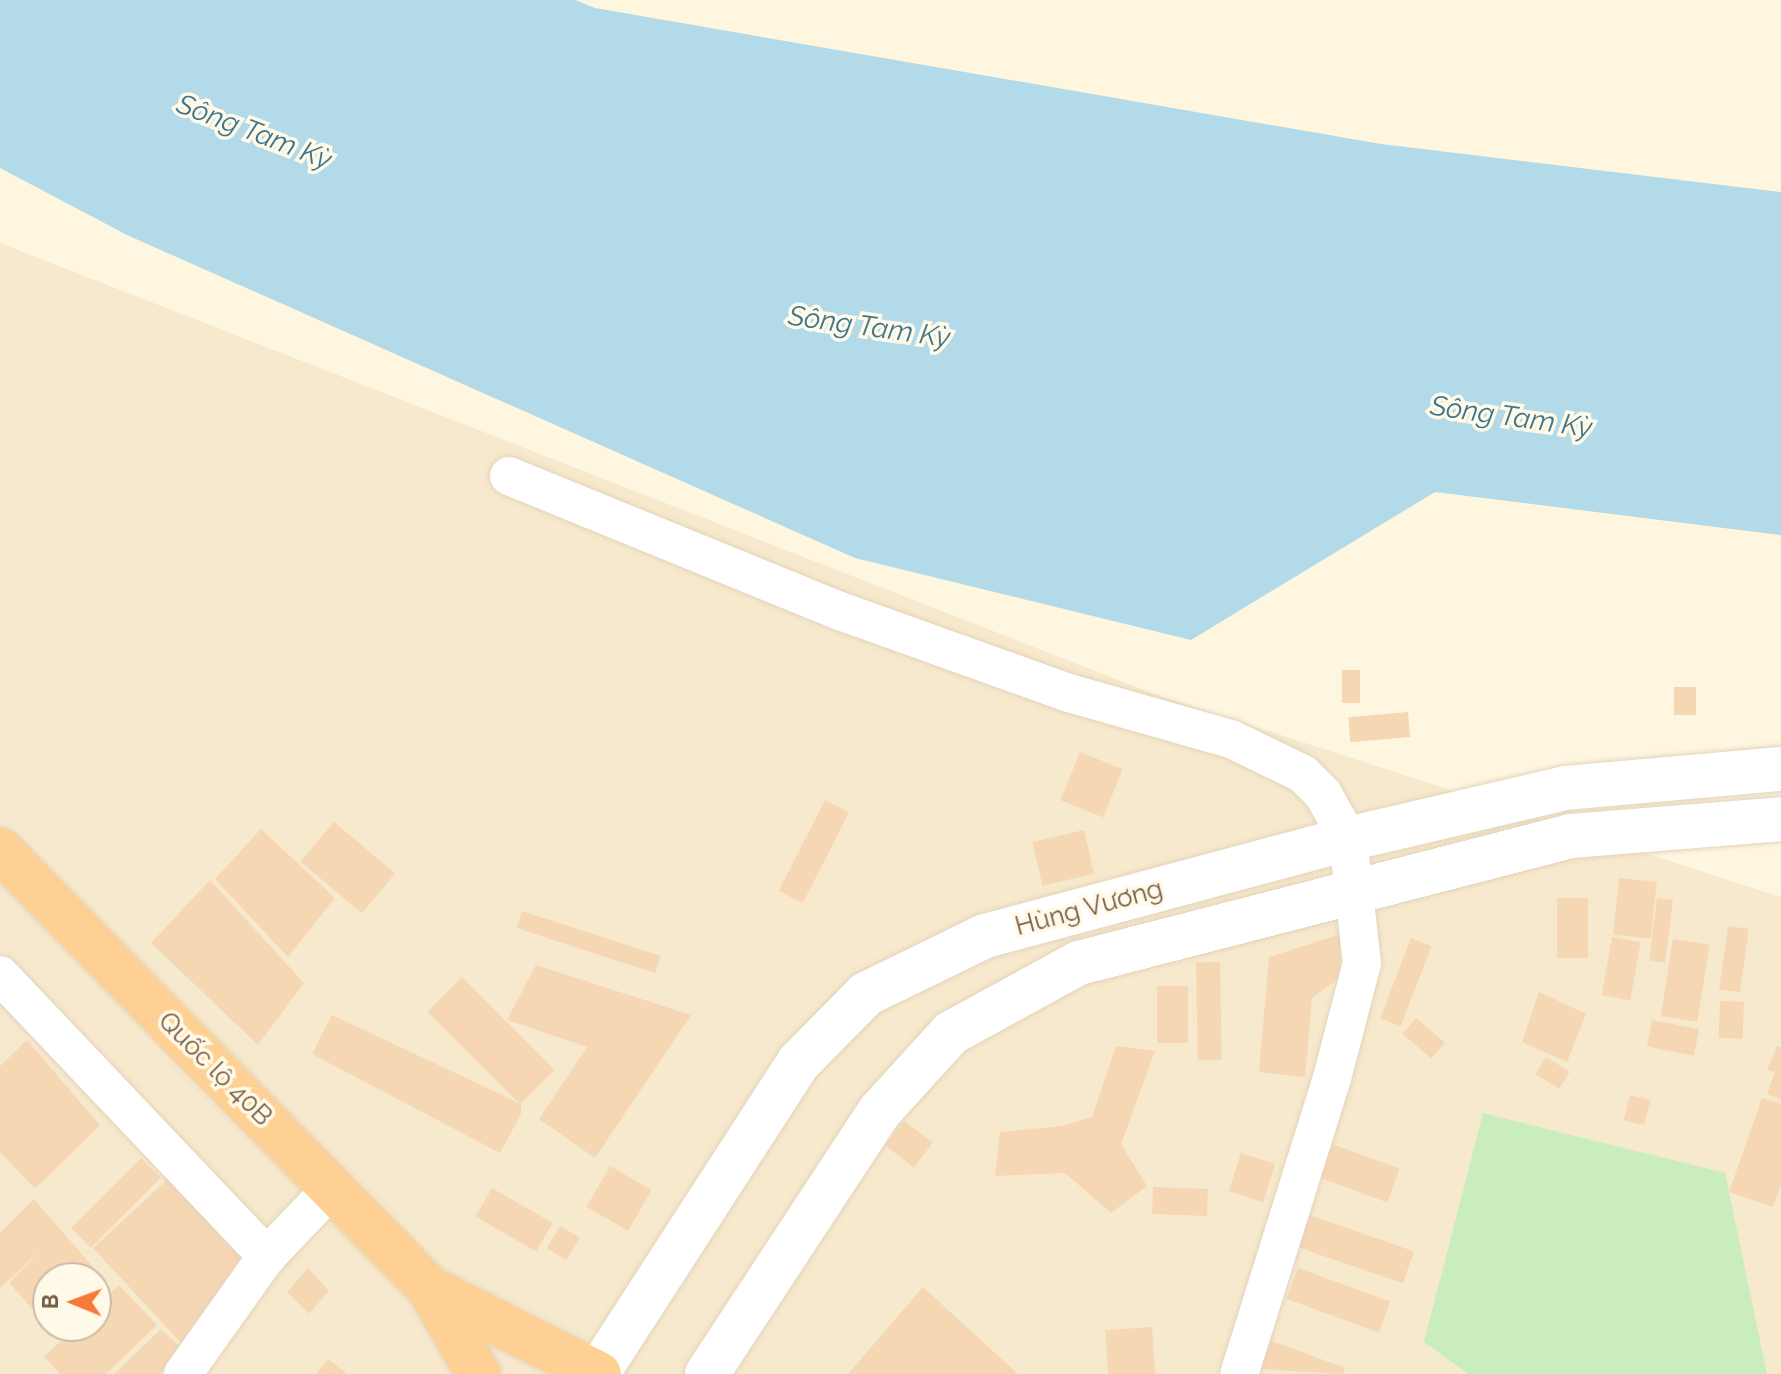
<!DOCTYPE html>
<html>
<head>
<meta charset="utf-8">
<style>
  body { margin:0 }
  #map { position:relative; width:1781px; height:1374px; overflow:hidden; background:#fef6df; font-family:Raleway,sans-serif }
  div>[style] { position:absolute }
  [style*='--x'] { left:calc(var(--x)*1px); top:calc(var(--y)*1px); width:calc(var(--w)*1px); rotate:calc(var(--a)*1deg) }
  .residential>* { inset:0; background:#f7e9cd }
  .green>* { inset:0; background:#caedbd }
  .water>* { inset:0; background:#b2dae9 }
  .building>* { inset:0; background:#f6d7b4; transform-origin:0 0 }
  .roads { filter:drop-shadow(0 0 2px #e3d3ba) drop-shadow(0 0 2px #e3d3ba) }
  .minor>* { height:38px; margin:-19px; padding:0 19px; transform-origin:19px; border-radius:19px; background:#fff }
  .secondary>* { height:44px; margin:-22px; padding:0 22px; transform-origin:22px; border-radius:22px; background:#fff }
  .trunk>* { height:44px; margin:-22px; padding:0 22px; transform-origin:22px; border-radius:22px; background:#ffd093 }
  span { translate:-50% -50%; white-space:nowrap; text-align:center; line-height:1.15; -webkit-text-stroke:7px #fff9e8; paint-order:stroke }
  .street-label { font-size:26px; color:#775d45 }
  .water-label { font-size:28px; color:#3c758d; font-style:italic }
  .north { position:absolute; left:32px; top:1262px; width:80px; height:80px; box-sizing:border-box; background:#fff9e8; border:2px solid #c9bba7; border-radius:50%; rotate:271deg; font-size:22px; font-weight:700; line-height:32px; text-align:center; color:#775d45 }
  .north::after { content:''; display:block; margin:auto; width:28px; height:36px; background:#f57a38; clip-path:polygon(50% 0,100% 100%,50% 72%,0 100%) }
</style>
</head>
<body>
<div id="map">
  <div class="residential">
    <i style="clip-path:polygon(evenodd,0 243px,1154px 694px,1781px 897px,1781px 1374px,0 1374px,0 243px,48px 1278px,96px 1278px,96px 1326px,48px 1326px,48px 1278px)"></i>
  </div>
  <div class="green">
    <i style="clip-path:polygon(1483px 1113px,1725px 1173px,1767px 1374px,1468px 1374px,1424px 1342px)"></i>
  </div>
  <div class="water">
    <i style="clip-path:polygon(0 0,575px 0,595px 8px,1381px 144px,1781px 192px,1781px 535px,1435px 492px,1191px 640px,855px 558px,127px 235px,0 168px)"></i>
  </div>
  <div class="building">
    <i style="left:1342px;top:670px;width:18px;height:33px"></i>
    <i style="left:1674px;top:687px;width:22px;height:28px"></i>
    <i style="left:1408px;top:712px;width:25px;height:60px;rotate:85deg"></i>
    <i style="left:1080px;top:752px;width:46px;height:52px;rotate:22deg"></i>
    <i style="left:825px;top:800px;width:27px;height:102px;rotate:27deg"></i>
    <i style="left:334px;top:822px;width:80px;height:52px;rotate:40deg"></i>
    <i style="clip-path:polygon(261px 829px,335px 898px,288px 957px,215px 879px)"></i>
    <i style="left:1084px;top:830px;width:45px;height:53px;rotate:77deg"></i>
    <i style="left:1619px;top:878px;width:38px;height:57px;rotate:6deg"></i>
    <i style="clip-path:polygon(210px 880px,304px 983px,258px 1045px,151px 943px)"></i>
    <i style="left:1557px;top:898px;width:31px;height:60px"></i>
    <i style="left:1657px;top:898px;width:16px;height:63px;rotate:7deg"></i>
    <i style="left:522px;top:911px;width:146px;height:18px;rotate:18deg"></i>
    <i style="left:1728px;top:926px;width:21px;height:64px;rotate:8deg"></i>
    <i style="clip-path:polygon(1341px 934px,1339px 978px,1312px 998px,1305px 1077px,1259px 1072px,1269px 957px)"></i>
    <i style="left:1612px;top:937px;width:29px;height:59px;rotate:10deg"></i>
    <i style="left:1411px;top:938px;width:22px;height:86px;rotate:21deg"></i>
    <i style="left:1673px;top:939px;width:37px;height:78px;rotate:9deg"></i>
    <i style="left:1220px;top:962px;width:98px;height:24px;rotate:89deg"></i>
    <i style="clip-path:polygon(536px 965px,691px 1015px,595px 1158px,539px 1119px,587px 1047px,507px 1020px)"></i>
    <i style="left:462px;top:977px;width:131px;height:49px;rotate:45deg"></i>
    <i style="left:1157px;top:986px;width:31px;height:57px"></i>
    <i style="clip-path:polygon(1539px 992px,1586px 1014px,1567px 1062px,1522px 1042px)"></i>
    <i style="left:1720px;top:1001px;width:24px;height:37px;rotate:2deg"></i>
    <i style="clip-path:polygon(332px 1015px,521px 1104px,521px 1114px,500px 1153px,312px 1054px)"></i>
    <i style="left:1416px;top:1018px;width:38px;height:21px;rotate:40deg"></i>
    <i style="left:1652px;top:1020px;width:48px;height:27px;rotate:11deg"></i>
    <i style="clip-path:polygon(27px 1040px,100px 1125px,35px 1189px,0 1152px,0 1066px)"></i>
    <i style="clip-path:polygon(1116px 1046px,1155px 1051px,1121px 1144px,1147px 1186px,1111px 1213px,1065px 1173px,995px 1176px,1000px 1132px,1063px 1126px,1092px 1117px)"></i>
    <i style="clip-path:polygon(1777px 1046px,1781px 1047px,1781px 1099px,1767px 1094px,1775px 1072px,1767px 1070px)"></i>
    <i style="left:1546px;top:1057px;width:28px;height:20px;rotate:32deg"></i>
    <i style="left:1630px;top:1095px;width:21px;height:26px;rotate:14deg"></i>
    <i style="clip-path:polygon(1762px 1098px,1781px 1104px,1781px 1184px,1773px 1207px,1729px 1192px)"></i>
    <i style="left:904px;top:1121px;width:36px;height:31px;rotate:37deg"></i>
    <i style="left:1332px;top:1144px;width:72px;height:36px;rotate:20deg"></i>
    <i style="left:1241px;top:1153px;width:36px;height:40px;rotate:18deg"></i>
    <i style="left:141px;top:1158px;width:28px;height:99px;rotate:45deg"></i>
    <i style="left:610px;top:1166px;width:48px;height:47px;rotate:30deg"></i>
    <i style="clip-path:polygon(168px 1179px,241px 1258px,181px 1343px,93px 1248px)"></i>
    <i style="left:1153px;top:1187px;width:55px;height:27px;rotate:2deg"></i>
    <i style="left:492px;top:1188px;width:70px;height:33px;rotate:30deg"></i>
    <i style="clip-path:polygon(34px 1199px,100px 1275px,48px 1278px,45px 1323px,9px 1283px,42px 1249px,0 1288px,0 1233px)"></i>
    <i style="left:1309px;top:1215px;width:111px;height:34px;rotate:19deg"></i>
    <i style="left:560px;top:1226px;width:23px;height:26px;rotate:31deg"></i>
    <i style="clip-path:polygon(308px 1268px,329px 1291px,309px 1314px,287px 1292px)"></i>
    <i style="left:1298px;top:1268px;width:98px;height:33px;rotate:20deg"></i>
    <i style="clip-path:polygon(119px 1285px,157px 1325px,106px 1374px,60px 1374px,44px 1357px,77px 1326px,96px 1326px,96px 1308px)"></i>
    <i style="clip-path:polygon(923px 1287px,1018px 1374px,848px 1374px)"></i>
    <i style="left:1152px;top:1327px;width:47px;height:47px;rotate:86deg"></i>
    <i style="clip-path:polygon(161px 1329px,181px 1348px,160px 1374px,114px 1374px)"></i>
    <i style="clip-path:polygon(1269px 1340px,1345px 1368px,1343px 1374px,1258px 1369px)"></i>
    <i style="clip-path:polygon(328px 1359px,347px 1374px,316px 1374px)"></i>
  </div>
  <div class="roads">
    <div class="minor">
      <i style="--x:509;--y:476;--w:357;--a:22.2"></i>
      <i style="--x:840;--y:611;--w:243;--a:19.7"></i>
      <i style="--x:1069;--y:693;--w:168;--a:15.9"></i>
      <i style="--x:1231;--y:739;--w:80;--a:25.9"></i>
      <i style="--x:1303;--y:774;--w:28;--a:45"></i>
      <i style="--x:1323;--y:794;--w:51;--a:60.9"></i>
      <i style="--x:1348;--y:839;--w:125;--a:83.6"></i>
      <i style="--x:1362;--y:963;--w:119;--a:104.6"></i>
      <i style="--x:1332;--y:1078;--w:310;--a:107.4"></i>
      <i style="--x:0;--y:975;--w:388;--a:46.5"></i>
      <i style="--x:183;--y:1374;--w:145;--a:-54.6"></i>
      <i style="--x:267;--y:1256;--w:94;--a:-46.3"></i>
    </div>
    <div class="secondary">
      <i style="--x:597;--y:1374;--w:370;--a:-57.1"></i>
      <i style="--x:798;--y:1063;--w:97;--a:-45.4"></i>
      <i style="--x:866;--y:994;--w:132;--a:-26"></i>
      <i style="--x:985;--y:936;--w:376;--a:-15"></i>
      <i style="--x:1348;--y:839;--w:224;--a:-13.2"></i>
      <i style="--x:1566;--y:788;--w:216;--a:-5.1"></i>
      <i style="--x:707;--y:1374;--w:315;--a:-56.7"></i>
      <i style="--x:880;--y:1111;--w:105;--a:-47.7"></i>
      <i style="--x:951;--y:1033;--w:146;--a:-28.7"></i>
      <i style="--x:1079;--y:963;--w:508;--a:-14.47"></i>
      <i style="--x:1571;--y:836;--w:211;--a:-4.6"></i>
    </div>
    <div class="trunk">
      <i style="--x:0;--y:850;--w:615;--a:45.59"></i>
      <i style="--x:430;--y:1289;--w:98;--a:60.5"></i>
      <i style="--x:430;--y:1289;--w:189;--a:26.7"></i>
    </div>
  </div>
  <div class="street-label">
    <span style="left:1089px;top:908px;rotate:-15deg">Hùng Vương</span>
    <span style="left:215px;top:1069px;rotate:45deg">Quốc lộ 40B</span>
  </div>
  <div class="water-label">
    <span style="left:254px;top:132px;rotate:21deg">Sông Tam Kỳ</span>
    <span style="left:869px;top:327px;rotate:8deg">Sông Tam Kỳ</span>
    <span style="left:1511px;top:417px;rotate:8deg">Sông Tam Kỳ</span>
  </div>
  <div class="north">B</div>
</div>
</body>
</html>
